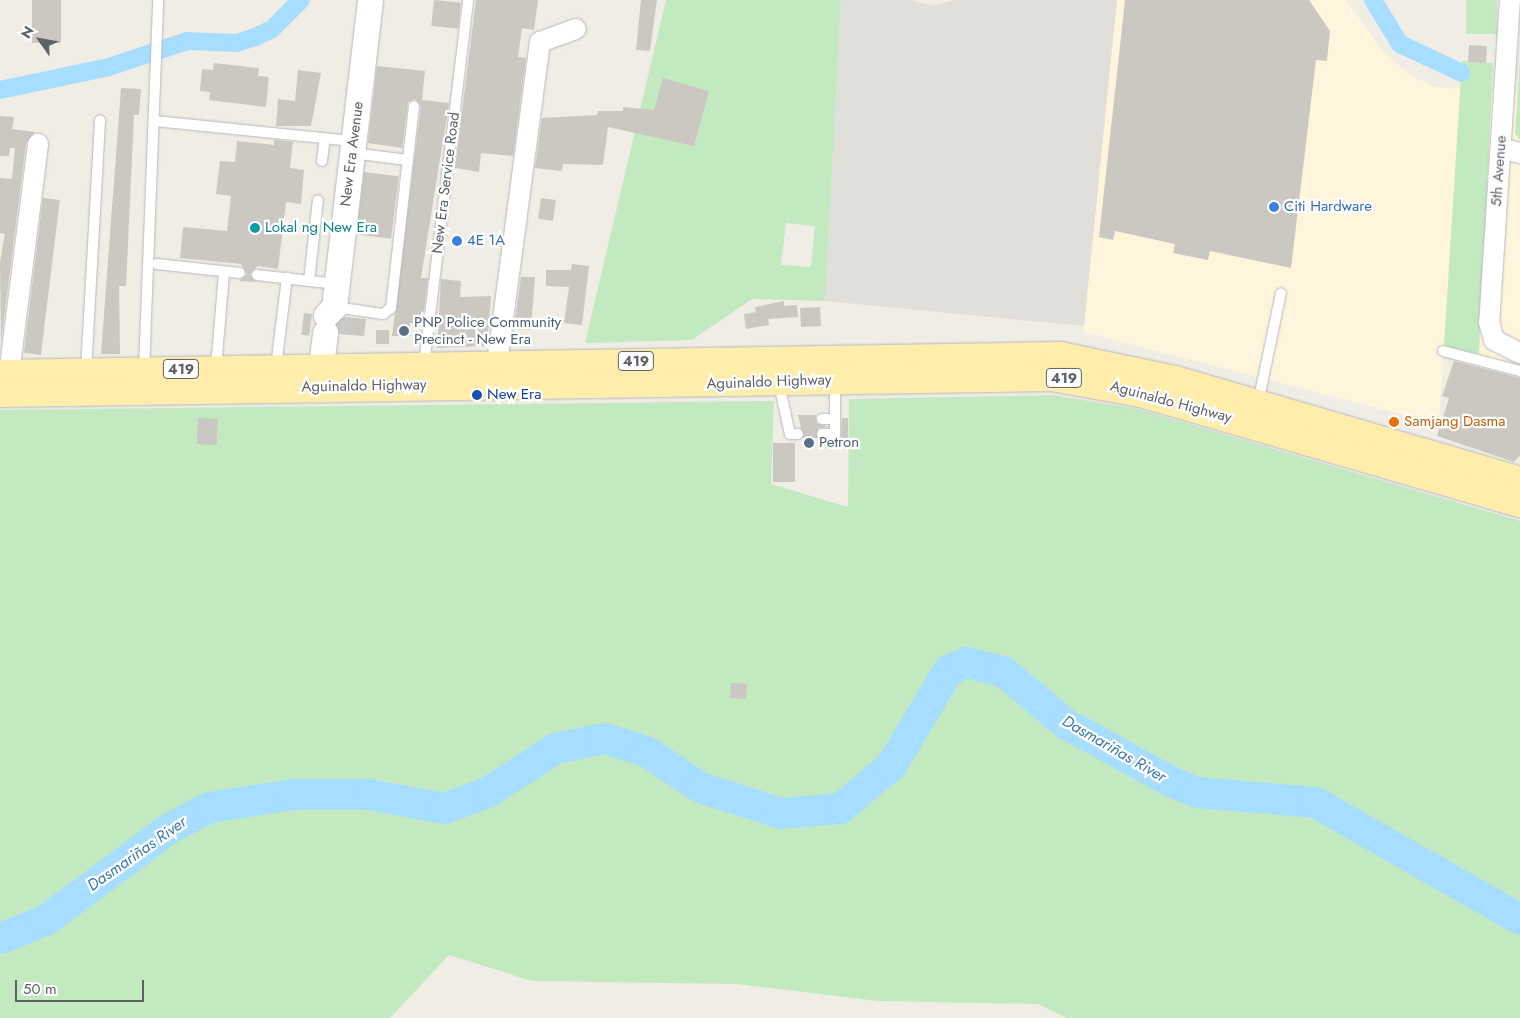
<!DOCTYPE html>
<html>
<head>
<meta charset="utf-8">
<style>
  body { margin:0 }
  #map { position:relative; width:1520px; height:1018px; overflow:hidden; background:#f0ede5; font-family:Jost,sans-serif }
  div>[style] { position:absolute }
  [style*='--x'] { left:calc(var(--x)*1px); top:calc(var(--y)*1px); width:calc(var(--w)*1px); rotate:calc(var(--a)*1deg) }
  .commercial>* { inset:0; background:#fff5dc }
  .industrial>* { inset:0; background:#e1dfda }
  .green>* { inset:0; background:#c3e9c1; transform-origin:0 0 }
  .canal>* { height:18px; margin:-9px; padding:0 9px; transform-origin:9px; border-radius:9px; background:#a7ddff }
  .river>* { height:31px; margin:-15.5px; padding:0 15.5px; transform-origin:15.5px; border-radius:15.5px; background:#a7ddff }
  .building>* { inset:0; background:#cbc8c2; transform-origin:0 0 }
  .tertiary-tunnel>* { height:25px; margin-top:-12.5px; transform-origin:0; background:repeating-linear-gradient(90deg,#cbcac6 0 25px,transparent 0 37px) }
  .roads { filter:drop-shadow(0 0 1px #b6b9bd) drop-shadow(0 0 1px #b6b9bd) }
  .service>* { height:10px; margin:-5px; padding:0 5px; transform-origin:5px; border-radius:5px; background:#fff }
  .minor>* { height:20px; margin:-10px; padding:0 10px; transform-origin:10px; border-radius:10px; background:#fff }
  .tertiary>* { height:25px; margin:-12.5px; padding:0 12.5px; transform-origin:12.5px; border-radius:12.5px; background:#fff }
  .primary>* { height:28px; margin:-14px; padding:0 14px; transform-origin:14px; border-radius:14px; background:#ffedac }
  .dots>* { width:14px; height:14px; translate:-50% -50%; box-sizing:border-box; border:2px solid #fff; border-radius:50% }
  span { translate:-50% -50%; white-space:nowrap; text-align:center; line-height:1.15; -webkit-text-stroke:4.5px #fff; paint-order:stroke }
  .shield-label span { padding:1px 4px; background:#fff; border:1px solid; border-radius:4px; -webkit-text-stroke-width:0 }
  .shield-label { font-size:14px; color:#5d6267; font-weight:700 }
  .street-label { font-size:15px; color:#5d6267 }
  .shop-label { font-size:15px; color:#366cbe }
  .left { translate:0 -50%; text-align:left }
  .culture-label { font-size:15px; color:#0d838f }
  .service-label { font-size:15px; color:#4e5e75 }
  .transit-label { font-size:15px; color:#164399 }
  .food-label { font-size:15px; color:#c56008 }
  .water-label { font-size:16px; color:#3a79af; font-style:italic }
  .north { position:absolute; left:15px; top:15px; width:50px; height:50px; -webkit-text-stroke:4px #fff; paint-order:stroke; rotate:302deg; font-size:14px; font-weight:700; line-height:20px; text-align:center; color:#5d6267 }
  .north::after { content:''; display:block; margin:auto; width:18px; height:22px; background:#5d6267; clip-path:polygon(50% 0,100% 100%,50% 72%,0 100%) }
  .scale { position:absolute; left:15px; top:980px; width:129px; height:22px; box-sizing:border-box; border:2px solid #5d6267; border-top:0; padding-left:6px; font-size:15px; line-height:18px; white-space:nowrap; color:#5d6267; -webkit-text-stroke:4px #fff; paint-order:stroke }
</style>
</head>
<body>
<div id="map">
  <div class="commercial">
    <i style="clip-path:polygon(1117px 0,1346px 0,1383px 51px,1413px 77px,1436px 87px,1520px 92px,1520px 365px,1444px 346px,1439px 424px,1083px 332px)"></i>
  </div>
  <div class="industrial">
    <i style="clip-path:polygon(841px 0,910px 0,934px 6px,955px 0,1117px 0,1084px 326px,825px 301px)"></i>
  </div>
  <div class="green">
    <i style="clip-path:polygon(evenodd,666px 0,841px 0,825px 301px,752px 299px,692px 340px,585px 343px,666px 0,786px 223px,815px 226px,811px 267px,781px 265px,786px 223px)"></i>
    <i style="left:1466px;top:0;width:31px;height:34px"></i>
    <i style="clip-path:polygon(1520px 60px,1520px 140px,1515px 134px)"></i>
    <i style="clip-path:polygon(1462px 61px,1493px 63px,1479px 354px,1444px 346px)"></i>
    <i style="clip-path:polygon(1052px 395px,1138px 409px,1520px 521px,1520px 1018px,1067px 1018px,1038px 1004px,878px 1001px,737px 984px,532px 981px,449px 955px,390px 1018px,0 1018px,0 410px,774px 401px,771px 484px,848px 507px,849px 399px)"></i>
  </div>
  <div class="canal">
    <i style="--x:1373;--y:0;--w:52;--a:58.5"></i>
    <i style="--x:1400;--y:44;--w:68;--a:25.1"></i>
    <i style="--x:0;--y:90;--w:111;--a:-11.9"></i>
    <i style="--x:109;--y:67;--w:82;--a:-18.4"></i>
    <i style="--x:187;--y:41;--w:50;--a:2.3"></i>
    <i style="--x:237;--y:43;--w:19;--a:-18"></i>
    <i style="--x:255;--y:37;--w:19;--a:-25"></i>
    <i style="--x:272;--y:29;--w:41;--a:-45"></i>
  </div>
  <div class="river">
    <i style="--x:0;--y:938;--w:48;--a:-21.8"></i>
    <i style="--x:45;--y:920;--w:154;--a:-36.6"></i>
    <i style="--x:169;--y:828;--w:45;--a:-27.7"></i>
    <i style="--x:209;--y:807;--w:85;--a:-8.8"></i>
    <i style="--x:293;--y:794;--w:75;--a:0"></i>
    <i style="--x:368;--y:794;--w:77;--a:10.4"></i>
    <i style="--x:444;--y:808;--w:46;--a:-20.4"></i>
    <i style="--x:487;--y:792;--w:81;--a:-32.9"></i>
    <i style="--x:555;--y:748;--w:50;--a:-11.5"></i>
    <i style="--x:604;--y:738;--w:44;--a:17.2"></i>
    <i style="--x:646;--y:751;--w:65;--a:33.7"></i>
    <i style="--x:700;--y:787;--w:85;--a:17.8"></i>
    <i style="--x:781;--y:813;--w:59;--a:-4.8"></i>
    <i style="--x:840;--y:808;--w:67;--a:-40.1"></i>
    <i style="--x:891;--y:765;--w:111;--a:-59"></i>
    <i style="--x:948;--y:670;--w:20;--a:-24"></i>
    <i style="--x:966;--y:662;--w:38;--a:14"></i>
    <i style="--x:1003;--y:671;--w:81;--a:40"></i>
    <i style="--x:1065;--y:723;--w:122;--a:28.9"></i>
    <i style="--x:1172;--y:782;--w:27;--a:22"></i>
    <i style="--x:1197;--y:792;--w:118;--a:4.8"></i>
    <i style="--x:1315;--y:802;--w:236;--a:29.7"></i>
  </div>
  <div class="building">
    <i style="left:32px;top:0;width:29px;height:43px"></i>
    <i style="left:434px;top:0;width:27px;height:26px;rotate:6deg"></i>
    <i style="clip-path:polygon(476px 0,538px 0,534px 30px,522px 28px,518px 57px,526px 58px,513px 156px,481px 153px,479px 172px,455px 168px)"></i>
    <i style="clip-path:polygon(641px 0,657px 0,650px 51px,636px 50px)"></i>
    <i style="clip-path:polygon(1125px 0,1309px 0,1330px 31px,1327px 61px,1316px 60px,1291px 268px,1210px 251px,1208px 260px,1173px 253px,1175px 244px,1115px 231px,1113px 240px,1099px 237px)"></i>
    <i style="left:1469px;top:45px;width:18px;height:17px;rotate:3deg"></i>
    <i style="clip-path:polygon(214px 63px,259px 68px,258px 76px,269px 77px,266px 107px,209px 100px,210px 92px,200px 91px,202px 69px,213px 70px)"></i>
    <i style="clip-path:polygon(377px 66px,425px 71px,422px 100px,449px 103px,421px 278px,428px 278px,422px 325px,410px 323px,410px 336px,392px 336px,421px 106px,415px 99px,408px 102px,402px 148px,368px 143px)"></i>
    <i style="clip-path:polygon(298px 70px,321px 73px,311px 126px,276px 126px,278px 99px,295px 101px)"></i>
    <i style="clip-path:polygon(663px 78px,709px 91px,694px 146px,608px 127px,603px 165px,563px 164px,562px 171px,535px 168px,542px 118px,597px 115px,598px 111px,623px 111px,623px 107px,654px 110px)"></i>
    <i style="clip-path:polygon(121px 88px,141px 89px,139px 115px,134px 115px,126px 286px,119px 286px,120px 354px,101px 354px)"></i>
    <i style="clip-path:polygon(0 116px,14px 117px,12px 129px,35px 132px,26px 143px,1px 342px,0 262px,5px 234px,0 233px,0 178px,12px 179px,15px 148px,10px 148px,9px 156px,0 156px)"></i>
    <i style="clip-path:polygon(274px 140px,293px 142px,290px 168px,304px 170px,301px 204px,286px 202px,278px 269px,258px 266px,250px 274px,256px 282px,239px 281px,247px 274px,241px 264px,180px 258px,183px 227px,227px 231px,231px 196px,216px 194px,220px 161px,235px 162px,237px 141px,274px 145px)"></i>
    <i style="left:364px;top:172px;width:35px;height:63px;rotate:7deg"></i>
    <i style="left:43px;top:198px;width:17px;height:156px;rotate:7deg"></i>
    <i style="left:541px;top:198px;width:15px;height:21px;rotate:8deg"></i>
    <i style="clip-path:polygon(572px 264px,589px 266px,582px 325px,564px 323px,569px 287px,546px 286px,546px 270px,571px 270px)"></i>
    <i style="clip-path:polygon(521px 277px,535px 277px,531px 330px,514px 329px)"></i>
    <i style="clip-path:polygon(441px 279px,461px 281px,460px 297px,491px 296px,487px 346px,437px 348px)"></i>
    <i style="clip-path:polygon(784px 301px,784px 306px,797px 305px,798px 317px,768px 319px,769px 325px,746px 329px,744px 314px,756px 312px,755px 307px)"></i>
    <i style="left:820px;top:307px;width:19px;height:20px;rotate:87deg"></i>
    <i style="left:304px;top:313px;width:8px;height:22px;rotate:7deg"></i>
    <i style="clip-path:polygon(345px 317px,366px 319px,364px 336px,339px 334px,337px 324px)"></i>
    <i style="left:376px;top:330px;width:13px;height:14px"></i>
    <i style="clip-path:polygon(1454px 361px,1520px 378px,1520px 455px,1514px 462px,1437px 436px,1449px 398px,1442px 396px)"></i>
    <i style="clip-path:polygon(798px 415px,816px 415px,816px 423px,828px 427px,818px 428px,817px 438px,803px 438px)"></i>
    <i style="left:198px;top:418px;width:20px;height:26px;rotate:3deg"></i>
    <i style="clip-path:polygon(842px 418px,848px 418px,848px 438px,841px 438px)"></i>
    <i style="left:773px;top:443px;width:22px;height:39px"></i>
    <i style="left:731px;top:683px;width:16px;height:15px;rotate:4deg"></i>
  </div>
  <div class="tertiary-tunnel">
    <i style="--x:338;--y:333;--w:17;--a:-83"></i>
  </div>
  <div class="roads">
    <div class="service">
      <i style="--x:155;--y:121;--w:199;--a:5.8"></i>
      <i style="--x:352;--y:153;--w:56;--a:7.1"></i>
      <i style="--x:322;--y:161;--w:23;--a:-83"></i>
      <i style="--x:157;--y:264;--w:83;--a:6.2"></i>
      <i style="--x:257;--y:275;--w:80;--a:6.5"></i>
      <i style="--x:309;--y:281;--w:81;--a:-83.7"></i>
      <i style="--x:335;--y:307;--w:49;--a:8.3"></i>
      <i style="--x:383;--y:314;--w:10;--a:-37"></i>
      <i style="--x:391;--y:308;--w:203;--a:-83.5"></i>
      <i style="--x:1443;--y:351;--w:80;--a:14.6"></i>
      <i style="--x:424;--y:365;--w:368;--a:-83.1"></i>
      <i style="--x:276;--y:367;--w:90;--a:-83"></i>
      <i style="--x:216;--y:368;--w:96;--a:-85.2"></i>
      <i style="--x:144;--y:370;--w:370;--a:-87.8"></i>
      <i style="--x:86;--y:371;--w:251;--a:-86.8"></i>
      <i style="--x:779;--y:384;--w:51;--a:77.6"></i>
      <i style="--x:790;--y:434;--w:8;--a:0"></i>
      <i style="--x:1258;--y:403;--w:112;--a:-78.2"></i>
      <i style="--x:822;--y:419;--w:13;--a:0"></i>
      <i style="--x:822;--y:434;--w:13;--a:0"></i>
      <i style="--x:835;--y:434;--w:40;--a:-90"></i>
      <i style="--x:835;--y:394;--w:12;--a:-70"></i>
    </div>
    <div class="minor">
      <i style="--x:1510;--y:0;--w:323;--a:93.7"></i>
      <i style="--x:1489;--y:322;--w:19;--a:74"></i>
      <i style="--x:1494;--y:340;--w:29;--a:27"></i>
      <i style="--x:1501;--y:148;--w:20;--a:15"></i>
      <i style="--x:497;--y:364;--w:325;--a:-82.4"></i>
      <i style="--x:540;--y:42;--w:38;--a:-20"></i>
      <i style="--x:9;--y:374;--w:232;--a:-82.8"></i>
    </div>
    <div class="tertiary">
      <i style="--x:326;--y:315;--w:11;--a:-45"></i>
      <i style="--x:334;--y:307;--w:309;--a:-83.3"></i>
      <i style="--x:321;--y:366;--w:34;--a:-83"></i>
    </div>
    <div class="primary">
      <i style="--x:0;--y:374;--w:1060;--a:-0.97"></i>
      <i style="--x:1060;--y:356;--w:117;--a:11.8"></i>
      <i style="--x:1175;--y:380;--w:359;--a:16.3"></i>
      <i style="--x:0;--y:393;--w:1052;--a:-0.87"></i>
      <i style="--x:1052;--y:377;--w:90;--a:10.2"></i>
      <i style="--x:1141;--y:393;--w:395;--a:16.2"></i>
    </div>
  </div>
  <div class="dots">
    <i style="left:1274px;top:207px;background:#3f7fe0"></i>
    <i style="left:255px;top:228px;background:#0f9aa8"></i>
    <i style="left:457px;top:241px;background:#3f7fe0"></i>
    <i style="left:404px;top:331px;background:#5c6f8a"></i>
    <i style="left:477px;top:395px;background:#1a4fb4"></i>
    <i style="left:1394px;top:422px;background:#e8710a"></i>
    <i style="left:809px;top:443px;background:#5c6f8a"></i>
  </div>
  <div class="shield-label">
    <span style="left:636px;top:361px">419</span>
    <span style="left:181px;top:369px">419</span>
    <span style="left:1064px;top:378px">419</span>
  </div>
  <div class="street-label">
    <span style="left:352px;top:154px;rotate:-83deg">New Era Avenue</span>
    <span style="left:1499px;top:171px;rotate:-86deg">5th Avenue</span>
    <span style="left:446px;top:183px;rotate:-83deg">New Era Service Road</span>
    <span style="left:769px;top:382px;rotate:-2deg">Aguinaldo Highway</span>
    <span style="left:364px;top:386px;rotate:-1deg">Aguinaldo Highway</span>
    <span style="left:1171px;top:402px;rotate:15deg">Aguinaldo Highway</span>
  </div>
  <div class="shop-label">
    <span class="left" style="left:1284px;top:207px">Citi Hardware</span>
    <span class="left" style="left:467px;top:241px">4E 1A</span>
  </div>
  <div class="culture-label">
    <span class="left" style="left:265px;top:228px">Lokal ng New Era</span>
  </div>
  <div class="service-label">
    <span class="left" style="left:414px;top:331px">PNP Police Community<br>Precinct - New Era</span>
    <span class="left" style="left:819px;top:443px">Petron</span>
  </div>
  <div class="transit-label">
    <span class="left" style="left:487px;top:395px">New Era</span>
  </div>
  <div class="food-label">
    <span class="left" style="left:1404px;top:422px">Samjang Dasma</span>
  </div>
  <div class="water-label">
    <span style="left:1114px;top:749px;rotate:30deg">Dasmariñas River</span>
    <span style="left:137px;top:854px;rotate:-35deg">Dasmariñas River</span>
  </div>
  <div class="north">N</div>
  <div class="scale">50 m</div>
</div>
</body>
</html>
